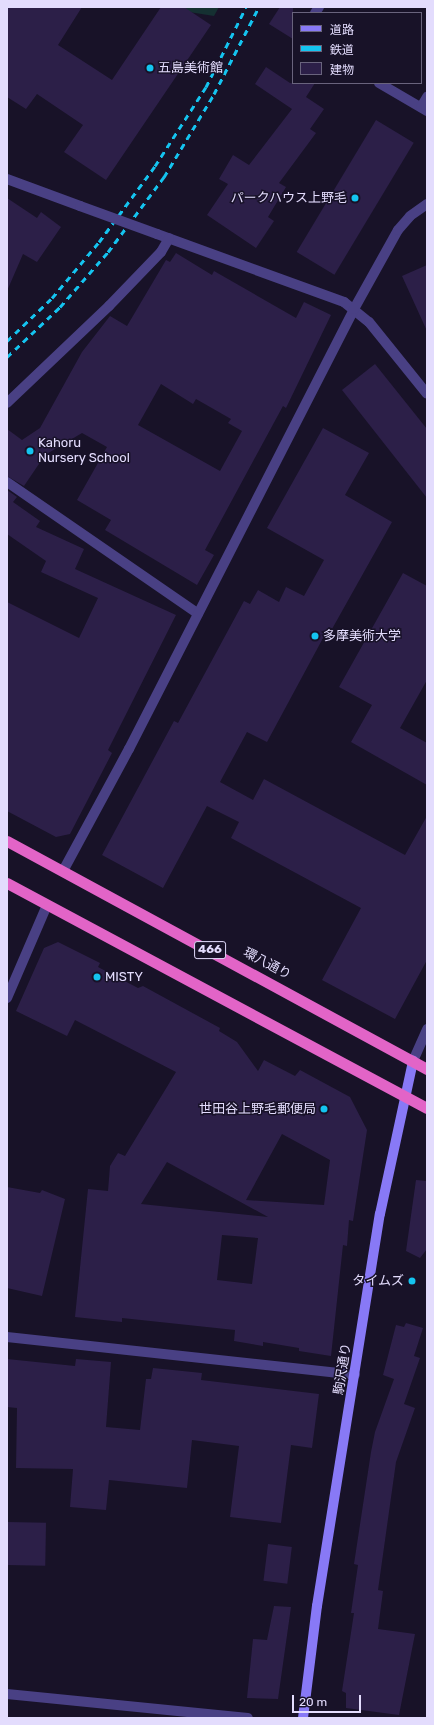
<!DOCTYPE html>
<html>
<head>
<meta charset="utf-8">
<style>
  body { margin:0 }
  #map { position:relative; width:434px; height:1725px; overflow:hidden; background:#181228; font-family:Rubik,"Noto Sans JP",sans-serif }
  div>[style] { position:absolute }
  [style*='--x'] { left:calc(var(--x)*1px); top:calc(var(--y)*1px); width:calc(var(--w)*1px); rotate:calc(var(--a)*1deg) }
  .green>* { inset:0; background:#153032 }
  .building>* { inset:0; background:#2c1f48; transform-origin:0 0 }
  .minor>* { height:10px; margin:-5px; padding:0 5px; transform-origin:5px; border-radius:5px; background:#494084 }
  .tertiary>* { height:10px; margin:-5px; padding:0 5px; transform-origin:5px; border-radius:5px; background:#494084 }
  .secondary>* { height:10px; margin:-5px; padding:0 5px; transform-origin:5px; border-radius:5px; background:#8879f6 }
  .trunk>* { height:11px; margin:-5.5px; padding:0 5.5px; transform-origin:5.5px; border-radius:5.5px; background:#e264c7 }
  .rail>* { height:3px; margin-top:-1.5px; transform-origin:0; background:repeating-linear-gradient(90deg,#14c4f0 0 6px,transparent 0 11px) }
  .minor-bridge>* { height:10px; margin:-5px; padding:0 5px; transform-origin:5px; border-radius:5px; background:#494084 }
  .dots>* { width:11px; height:11px; translate:-50% -50%; box-sizing:border-box; border:2px solid #181228; border-radius:50% }
  span { translate:-50% -50%; white-space:nowrap; text-align:center; line-height:1.15; -webkit-text-stroke:3px #181228; paint-order:stroke }
  .shield-label span { padding:1px 3px; background:#181228; border:1px solid; border-radius:3px; -webkit-text-stroke-width:0 }
  .shield-label { font-size:12px; color:#e3dcfd; font-weight:700 }
  .poi-label { font-size:13px; color:#e3dcfd }
  .left { translate:0 -50%; text-align:left }
  .right { translate:-100% -50%; text-align:right }
  .street-label { font-size:13px; color:#e3dcfd }
  .frame { position:absolute; inset:0; border:8px solid #e3dcfd; pointer-events:none }
  .legend { position:absolute; left:292px; top:12px; width:130px; height:72px; box-sizing:border-box; background:#181228; border:1px solid #69637d; margin:0; padding:5px 7px; list-style:none; font-size:12px; color:#e3dcfd }
  .legend li { display:flex; align-items:center; gap:8px; height:20px }
  .legend b { width:20px; border:1px solid #69637d }
  .scale { position:absolute; left:292px; top:1695px; width:69px; height:18px; box-sizing:border-box; border:2px solid #e3dcfd; border-top:0; padding-left:5px; font-size:12px; line-height:14px; white-space:nowrap; color:#e3dcfd; -webkit-text-stroke:3px #181228; paint-order:stroke }
</style>
</head>
<body>
<div id="map">
  <div class="green">
    <i style="clip-path:polygon(158px 7px,219px 7px,214px 16px)"></i>
  </div>
  <div class="building">
    <i style="clip-path:polygon(7px 7px,82px 7px,58px 45px,112px 80px,161px 7px,184px 7px,211px 25px,106px 180px,64px 152px,83px 125px,37px 94px,26px 109px,7px 97px)"></i>
    <i style="clip-path:polygon(280px 7px,293px 7px,293px 39px,269px 24px)"></i>
    <i style="clip-path:polygon(266px 67px,290px 83px,315px 83px,306px 97px,324px 109px,310px 129px,316px 133px,279px 183px,286px 187px,268px 217px,274px 221px,256px 248px,207px 215px,228px 184px,219px 179px,233px 155px,249px 165px,292px 109px,255px 84px)"></i>
    <i style="left:376px;top:120px;width:44px;height:154px;rotate:31deg"></i>
    <i style="clip-path:polygon(7px 198px,37px 218px,41px 212px,61px 227px,37px 262px,23px 254px,7px 291px)"></i>
    <i style="clip-path:polygon(evenodd,176px 253px,212px 275px,214px 271px,296px 318px,304px 302px,331px 315px,286px 408px,283px 406px,205px 550px,214px 555px,197px 585px,105px 530px,111px 520px,77px 500px,107px 447px,82px 433px,45px 455px,24px 486px,7px 476px,7px 429px,22px 440px,40px 428px,82px 352px,110px 316px,127px 326px,166px 260px,170px 262px,176px 253px,161px 384px,193px 404px,196px 399px,231px 419px,228px 423px,242px 431px,220px 471px,138px 425px,161px 384px)"></i>
    <i style="clip-path:polygon(427px 265px,427px 331px,402px 276px)"></i>
    <i style="clip-path:polygon(375px 364px,427px 429px,427px 498px,342px 390px)"></i>
    <i style="clip-path:polygon(323px 428px,369px 453px,345px 495px,392px 522px,332px 629px,329px 627px,267px 742px,247px 732px,220px 782px,253px 800px,264px 779px,405px 855px,427px 816px,427px 960px,395px 1019px,322px 980px,361px 908px,231px 838px,239px 822px,207px 806px,163px 888px,102px 855px,174px 721px,178px 723px,244px 601px,250px 604px,258px 590px,279px 602px,286px 587px,304px 596px,324px 560px,267px 528px)"></i>
    <i style="clip-path:polygon(7px 490px,17px 497px,13px 502px,40px 521px,36px 527px,84px 549px,75px 569px,176px 615px,108px 750px,112px 753px,70px 834px,56px 837px,7px 811px,7px 602px,79px 638px,98px 598px,41px 572px,46px 561px,7px 534px)"></i>
    <i style="clip-path:polygon(403px 573px,427px 586px,427px 680px,400px 728px,427px 743px,427px 785px,351px 742px,372px 705px,339px 687px)"></i>
    <i style="clip-path:polygon(evenodd,58px 942px,100px 963px,98px 967px,138px 988px,143px 986px,220px 1028px,219px 1031px,237px 1042px,258px 1071px,264px 1060px,295px 1076px,300px 1070px,350px 1097px,367px 1130px,353px 1221px,349px 1220px,347px 1246px,343px 1245px,331px 1356px,299px 1351px,299px 1348px,263px 1342px,263px 1346px,234px 1341px,235px 1330px,122px 1318px,122px 1322px,75px 1317px,88px 1189px,108px 1191px,110px 1166px,118px 1153px,125px 1156px,176px 1072px,75px 1020px,67px 1036px,16px 1011px,44px 948px,58px 942px,282px 1134px,330px 1160px,324px 1205px,246px 1200px,282px 1134px,58px 942px,167px 1162px,235px 1199px,268px 1217px,141px 1204px,167px 1162px,58px 942px,222px 1235px,258px 1238px,252px 1284px,217px 1280px,222px 1235px)"></i>
    <i style="clip-path:polygon(416px 1180px,427px 1181px,427px 1249px,420px 1258px,406px 1251px)"></i>
    <i style="clip-path:polygon(7px 1187px,40px 1193px,42px 1190px,65px 1199px,42px 1296px,7px 1288px)"></i>
    <i style="clip-path:polygon(406px 1323px,423px 1328px,414px 1356px,420px 1358px,404px 1404px,415px 1408px,396px 1462px,378px 1590px,383px 1591px,378px 1629px,415px 1634px,399px 1715px,346px 1708px,346px 1693px,342px 1691px,354px 1613px,351px 1613px,358px 1565px,354px 1564px,371px 1452px,375px 1432px,394px 1379px,383px 1375px,396px 1325px,404px 1327px)"></i>
    <i style="clip-path:polygon(7px 1359px,75px 1366px,76px 1359px,111px 1362px,106px 1427px,140px 1430px,146px 1379px,151px 1379px,153px 1368px,202px 1373px,201px 1380px,319px 1394px,312px 1448px,291px 1445px,281px 1523px,230px 1517px,239px 1446px,192px 1440px,187px 1488px,109px 1480px,106px 1510px,70px 1507px,73px 1469px,16px 1468px,17px 1408px,7px 1407px)"></i>
    <i style="left:7px;top:1522px;width:39px;height:43px;rotate:1deg"></i>
    <i style="left:268px;top:1544px;width:24px;height:37px;rotate:7deg"></i>
    <i style="clip-path:polygon(274px 1606px,291px 1607px,278px 1699px,247px 1698px,253px 1639px,267px 1640px)"></i>
  </div>
  <div class="minor">
    <i style="--x:315;--y:13;--w:7;--a:-56"></i>
    <i style="--x:379;--y:83;--w:56;--a:30.3"></i>
    <i style="--x:421;--y:107;--w:12;--a:-59"></i>
    <i style="--x:7;--y:179;--w:78;--a:20.3"></i>
    <i style="--x:157;--y:234;--w:199;--a:20"></i>
    <i style="--x:344;--y:302;--w:32;--a:39"></i>
    <i style="--x:369;--y:322;--w:92;--a:51.1"></i>
    <i style="--x:7;--y:403;--w:141;--a:-43.6"></i>
    <i style="--x:109;--y:306;--w:75;--a:-46.1"></i>
    <i style="--x:161;--y:252;--w:16;--a:-60"></i>
    <i style="--x:7;--y:482;--w:232;--a:34.6"></i>
    <i style="--x:63;--y:871;--w:139;--a:-61.6"></i>
    <i style="--x:129;--y:749;--w:494;--a:-62.9"></i>
    <i style="--x:354;--y:309;--w:90;--a:-60.9"></i>
    <i style="--x:398;--y:230;--w:18;--a:-49"></i>
    <i style="--x:410;--y:216;--w:21;--a:-35"></i>
    <i style="--x:7;--y:998;--w:101;--a:-66.7"></i>
    <i style="--x:7;--y:1337;--w:350;--a:6.2"></i>
  </div>
  <div class="tertiary">
    <i style="--x:413;--y:1061;--w:35;--a:-66"></i>
    <i style="--x:7;--y:1694;--w:242;--a:5.7"></i>
  </div>
  <div class="secondary">
    <i style="--x:303;--y:1718;--w:113;--a:-82.9"></i>
    <i style="--x:317;--y:1606;--w:397;--a:-80.9"></i>
    <i style="--x:380;--y:1214;--w:157;--a:-77.8"></i>
  </div>
  <div class="trunk">
    <i style="--x:7;--y:841;--w:478;--a:28.5"></i>
    <i style="--x:7;--y:883;--w:476;--a:28.2"></i>
  </div>
  <div class="rail">
    <i style="--x:7;--y:341;--w:62;--a:-43.7"></i>
    <i style="--x:52;--y:298;--w:73;--a:-50"></i>
    <i style="--x:99;--y:242;--w:94;--a:-53.6"></i>
    <i style="--x:155;--y:166;--w:94;--a:-57.2"></i>
    <i style="--x:206;--y:87;--w:89;--a:-63.4"></i>
    <i style="--x:7;--y:357;--w:73;--a:-43.3"></i>
    <i style="--x:60;--y:307;--w:73;--a:-48.9"></i>
    <i style="--x:108;--y:252;--w:94;--a:-53.3"></i>
    <i style="--x:164;--y:177;--w:97;--a:-58.9"></i>
    <i style="--x:214;--y:94;--w:98;--a:-62.7"></i>
  </div>
  <div class="minor-bridge">
    <i style="--x:80;--y:206;--w:82;--a:20"></i>
  </div>
  <div class="dots">
    <i style="left:150px;top:68px;background:#14c4f0"></i>
    <i style="left:355px;top:198px;background:#14c4f0"></i>
    <i style="left:30px;top:451px;background:#14c4f0"></i>
    <i style="left:315px;top:636px;background:#14c4f0"></i>
    <i style="left:97px;top:977px;background:#14c4f0"></i>
    <i style="left:324px;top:1109px;background:#14c4f0"></i>
    <i style="left:412px;top:1281px;background:#14c4f0"></i>
  </div>
  <div class="shield-label">
    <span style="left:210px;top:950px">466</span>
  </div>
  <div class="poi-label">
    <span class="left" style="left:158px;top:68px">五島美術館</span>
    <span class="right" style="left:347px;top:198px">パークハウス上野毛</span>
    <span class="left" style="left:38px;top:451px">Kahoru<br>Nursery School</span>
    <span class="left" style="left:323px;top:636px">多摩美術大学</span>
    <span class="left" style="left:105px;top:977px">MISTY</span>
    <span class="right" style="left:316px;top:1109px">世田谷上野毛郵便局</span>
    <span class="right" style="left:404px;top:1281px">タイムズ</span>
  </div>
  <div class="street-label">
    <span style="left:267px;top:964px;rotate:28deg">環八通り</span>
    <span style="left:343px;top:1369px;rotate:-81deg">駒沢通り</span>
  </div>
  <div class="frame"></div>
  <ul class="legend">
  <li><b style="height:5px;background:#8879f6"></b>道路</li>
  <li><b style="height:5px;background:#14c4f0"></b>鉄道</li>
  <li><b style="height:11px;background:#2c1f48"></b>建物</li>
  </ul>
  <div class="scale">20 m</div>
</div>
</body>
</html>
